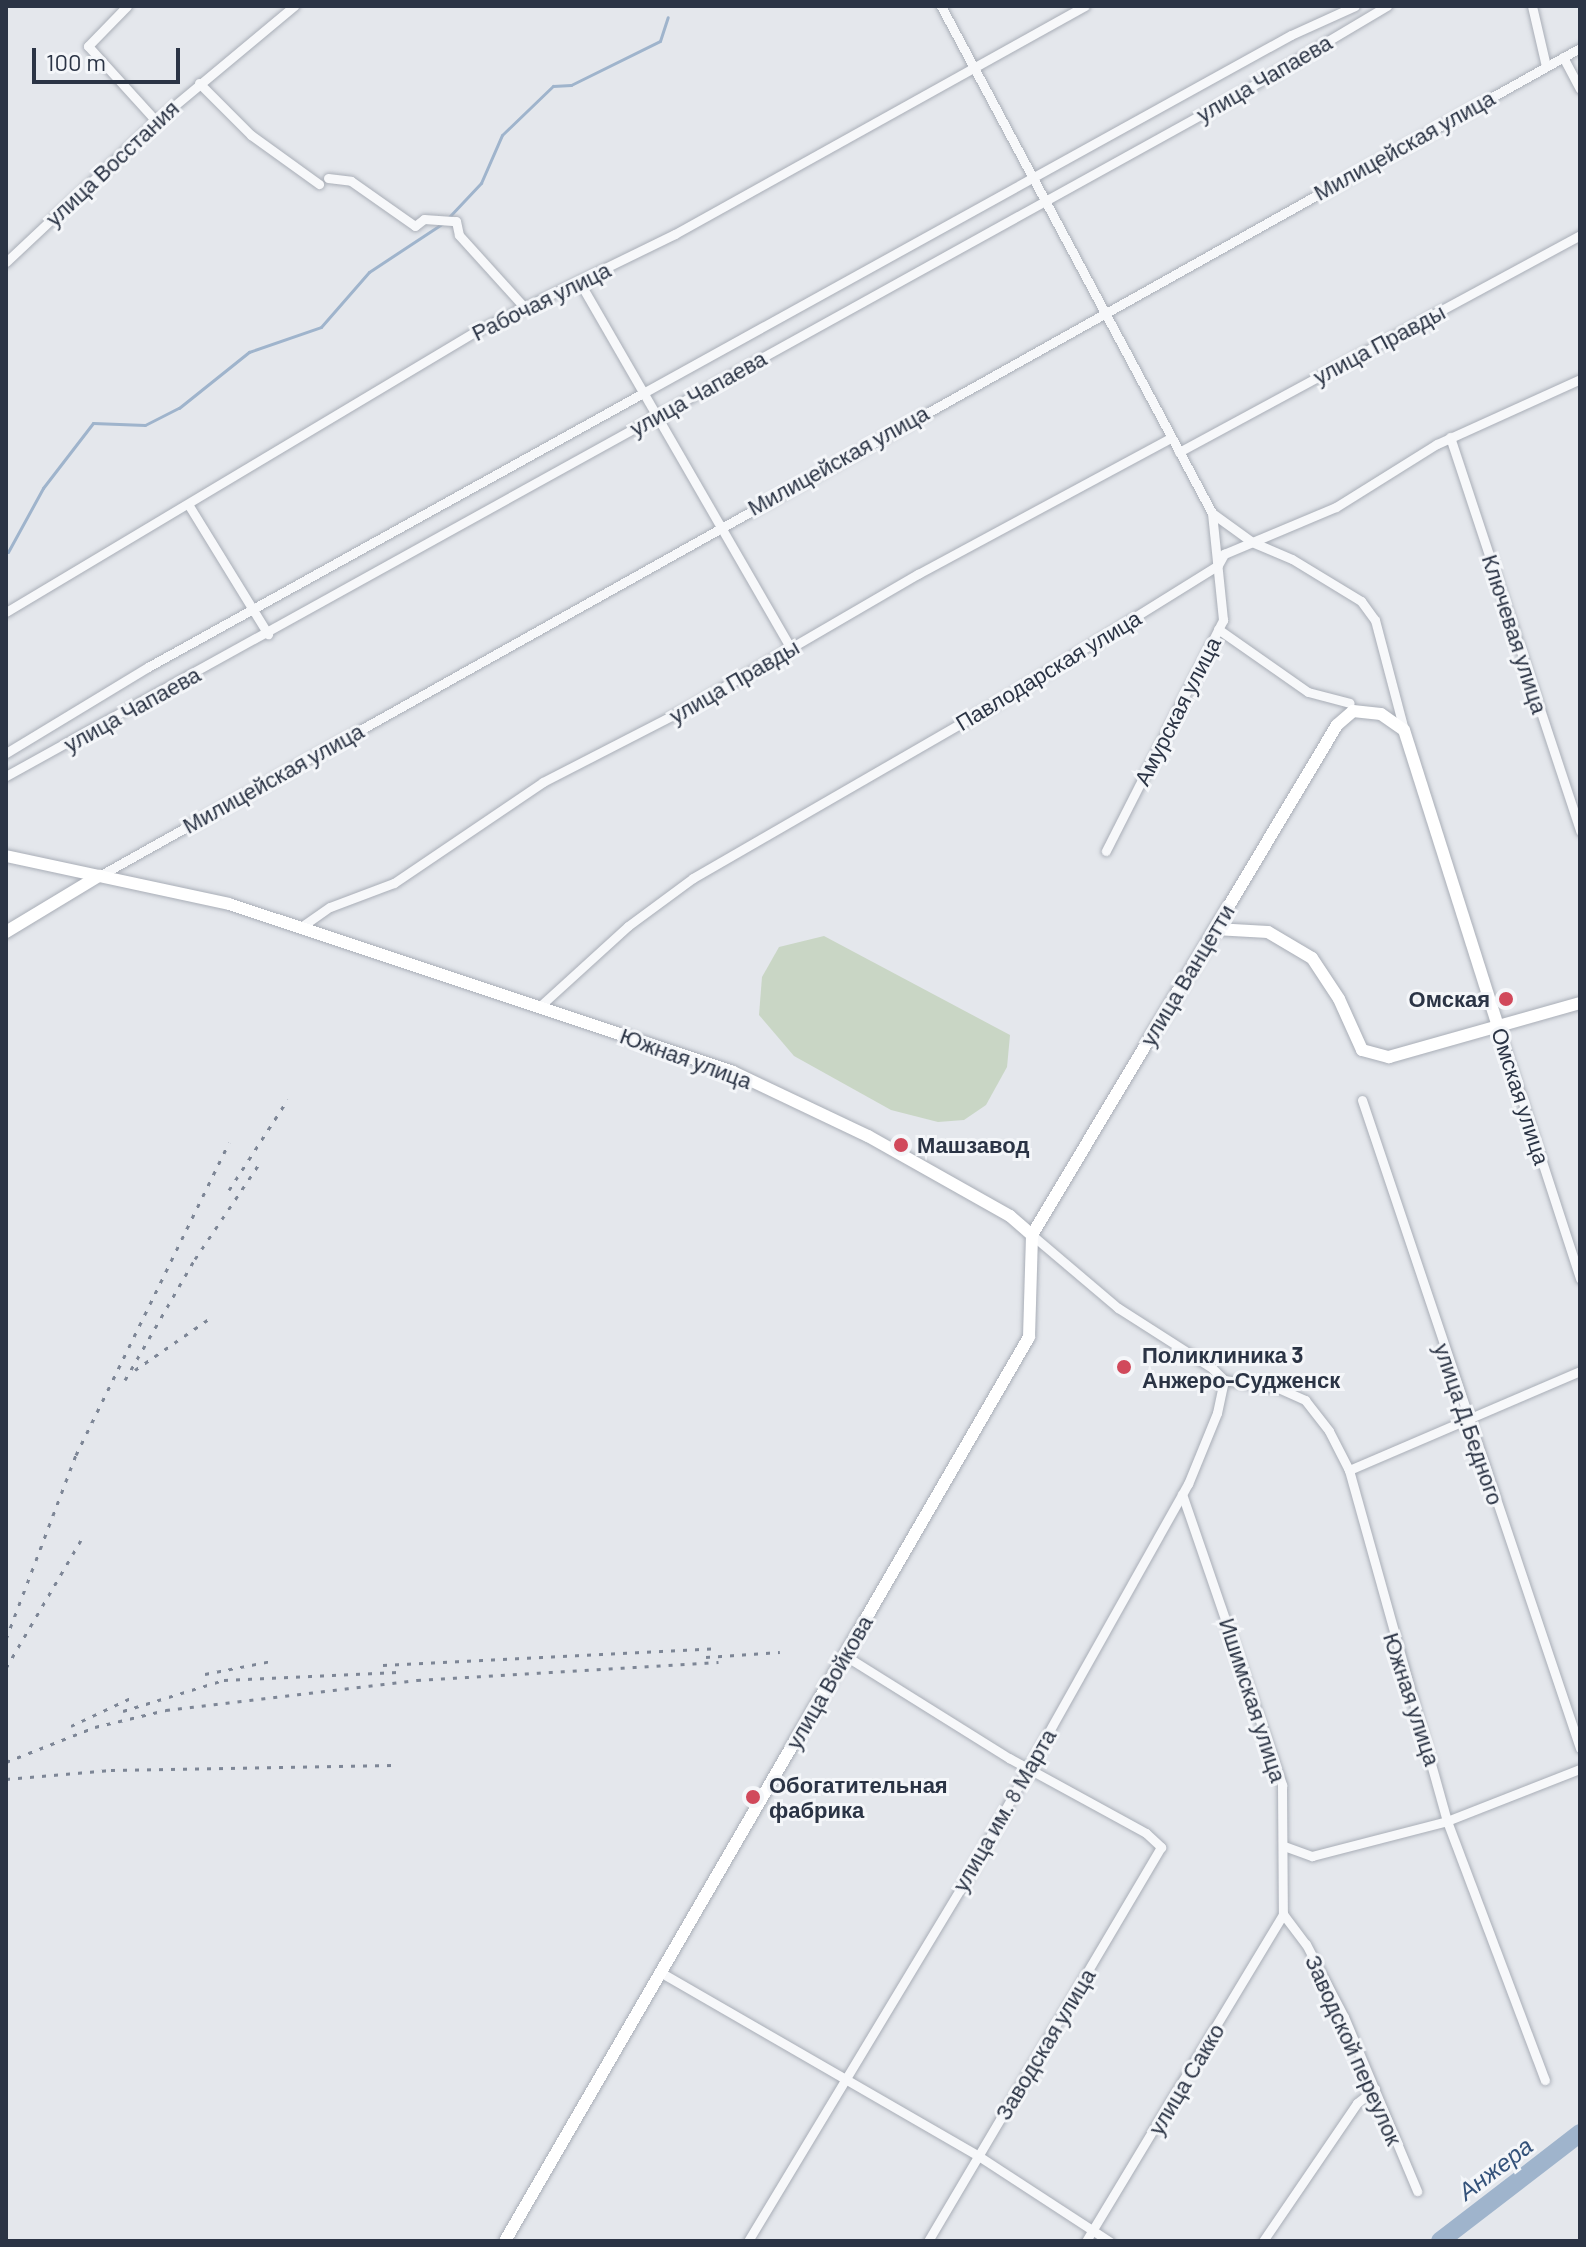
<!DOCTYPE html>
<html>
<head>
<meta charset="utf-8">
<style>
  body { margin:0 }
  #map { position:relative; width:1586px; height:2247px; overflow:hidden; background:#e4e7ec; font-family:Barlow,sans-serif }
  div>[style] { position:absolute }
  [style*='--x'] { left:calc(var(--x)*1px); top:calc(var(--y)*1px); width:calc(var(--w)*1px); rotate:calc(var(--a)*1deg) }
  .green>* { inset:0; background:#c9d6c5 }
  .stream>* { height:3px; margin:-1.5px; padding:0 1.5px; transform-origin:1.5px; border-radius:1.5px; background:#9fb4cc }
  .river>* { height:18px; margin:-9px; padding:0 9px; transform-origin:9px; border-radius:9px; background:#9fb4cc }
  .roads { filter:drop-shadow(0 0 2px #a9aeb7) drop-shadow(0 0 2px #a9aeb7) }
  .street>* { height:9px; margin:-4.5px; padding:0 4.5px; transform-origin:4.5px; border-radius:4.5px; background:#f7f8fa }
  .secondary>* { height:12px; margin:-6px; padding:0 6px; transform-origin:6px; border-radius:6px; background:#fff }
  .rail>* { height:3px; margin-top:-1.5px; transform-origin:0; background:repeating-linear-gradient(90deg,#7d8696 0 4px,transparent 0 12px) }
  .dots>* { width:22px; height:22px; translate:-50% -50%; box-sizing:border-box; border:4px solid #f4f6f9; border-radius:50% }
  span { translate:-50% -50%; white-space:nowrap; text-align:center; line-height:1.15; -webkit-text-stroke:6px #f4f6f9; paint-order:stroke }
  .street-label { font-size:22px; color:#2b3445 }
  .poi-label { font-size:22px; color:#2b3445; font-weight:700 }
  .right { translate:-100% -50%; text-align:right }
  .left { translate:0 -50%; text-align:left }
  .water-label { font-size:24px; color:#34527a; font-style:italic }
  .frame { position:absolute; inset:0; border:8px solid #2b3445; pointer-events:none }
  .scale { position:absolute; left:32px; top:48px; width:148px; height:36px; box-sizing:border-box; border:4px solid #2b3445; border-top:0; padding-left:10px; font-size:24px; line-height:28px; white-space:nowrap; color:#2b3445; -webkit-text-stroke:6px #f4f6f9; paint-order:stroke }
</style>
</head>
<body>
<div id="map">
  <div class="green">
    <i style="clip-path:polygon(824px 936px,1010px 1035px,1007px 1067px,986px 1105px,964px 1120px,938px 1122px,891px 1110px,794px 1056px,759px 1015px,762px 977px,779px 947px)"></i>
  </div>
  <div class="stream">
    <i style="--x:449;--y:217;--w:47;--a:-46.7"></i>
    <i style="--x:481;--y:183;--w:52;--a:-66.4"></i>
    <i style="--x:502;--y:135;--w:71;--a:-43.9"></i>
    <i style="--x:553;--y:86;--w:18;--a:-3"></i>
    <i style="--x:571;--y:85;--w:99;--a:-26.3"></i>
    <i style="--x:660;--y:41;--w:25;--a:-72"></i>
    <i style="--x:8;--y:552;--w:73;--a:-61.3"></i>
    <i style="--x:43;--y:488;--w:82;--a:-52.4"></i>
    <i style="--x:93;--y:423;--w:52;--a:2.2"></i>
    <i style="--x:145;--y:425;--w:38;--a:-27"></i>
    <i style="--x:179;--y:408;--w:90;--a:-38.7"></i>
    <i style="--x:249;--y:352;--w:76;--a:-19.1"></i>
    <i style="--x:321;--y:327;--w:73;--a:-48.9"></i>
    <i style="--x:369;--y:272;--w:89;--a:-33.5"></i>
  </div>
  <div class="river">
    <i style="--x:1440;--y:2241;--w:177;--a:-37.6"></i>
  </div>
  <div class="roads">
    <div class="street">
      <i style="--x:127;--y:6;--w:56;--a:134.3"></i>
      <i style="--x:88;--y:46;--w:101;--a:47.8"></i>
      <i style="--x:941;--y:6;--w:575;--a:61.87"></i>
      <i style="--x:1212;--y:513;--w:108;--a:84.1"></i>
      <i style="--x:1223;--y:620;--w:259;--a:116.9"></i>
      <i style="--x:1532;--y:6;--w:62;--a:76.9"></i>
      <i style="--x:1563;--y:57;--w:36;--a:62"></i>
      <i style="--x:199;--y:83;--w:74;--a:45"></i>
      <i style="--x:251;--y:135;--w:84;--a:35.8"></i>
      <i style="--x:328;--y:178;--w:23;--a:7"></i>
      <i style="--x:351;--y:181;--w:78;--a:35.1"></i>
      <i style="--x:415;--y:226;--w:11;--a:-38"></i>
      <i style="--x:424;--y:219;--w:32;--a:4"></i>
      <i style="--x:456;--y:221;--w:14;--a:78"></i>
      <i style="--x:459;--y:235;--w:97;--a:47.9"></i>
      <i style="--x:6;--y:262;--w:206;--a:-43.2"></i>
      <i style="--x:156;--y:121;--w:180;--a:-39.8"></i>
      <i style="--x:580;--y:283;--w:420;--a:60"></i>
      <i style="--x:1450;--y:437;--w:415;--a:71.7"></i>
      <i style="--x:1179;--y:452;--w:456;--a:-28.4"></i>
      <i style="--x:188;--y:504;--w:153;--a:58.4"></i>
      <i style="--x:1212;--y:513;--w:49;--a:35.9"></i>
      <i style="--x:1252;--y:542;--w:43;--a:23"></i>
      <i style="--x:1292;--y:559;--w:81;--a:31.3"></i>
      <i style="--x:1361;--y:601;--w:24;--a:54"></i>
      <i style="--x:1375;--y:620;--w:114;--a:75.2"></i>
      <i style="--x:6;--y:612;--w:548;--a:-30.87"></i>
      <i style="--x:476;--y:331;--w:221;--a:-26"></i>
      <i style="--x:675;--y:234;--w:469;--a:-29.1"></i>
      <i style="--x:1218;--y:629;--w:110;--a:35"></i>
      <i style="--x:1308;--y:692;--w:43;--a:14.7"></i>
      <i style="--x:6;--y:753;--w:166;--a:-31.2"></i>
      <i style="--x:148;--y:667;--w:568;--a:-28.96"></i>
      <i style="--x:645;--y:392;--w:738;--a:-28.93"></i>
      <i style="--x:1291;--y:35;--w:70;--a:-24.4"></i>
      <i style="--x:6;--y:776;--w:1413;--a:-28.96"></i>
      <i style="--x:1242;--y:92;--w:169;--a:-30.7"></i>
      <i style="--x:99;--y:876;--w:1697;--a:-29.21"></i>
      <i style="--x:301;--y:927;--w:35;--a:-35"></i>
      <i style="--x:330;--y:907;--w:68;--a:-20.6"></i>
      <i style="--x:394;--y:883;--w:180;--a:-34.1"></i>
      <i style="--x:543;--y:782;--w:166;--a:-27.2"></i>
      <i style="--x:691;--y:706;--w:263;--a:-30.2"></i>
      <i style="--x:918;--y:574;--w:287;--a:-28.3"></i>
      <i style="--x:539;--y:1007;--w:120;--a:-42.3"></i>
      <i style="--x:628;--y:926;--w:81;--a:-36.4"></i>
      <i style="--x:693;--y:878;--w:358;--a:-30"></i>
      <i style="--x:1003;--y:699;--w:253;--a:-31.9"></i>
      <i style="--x:1218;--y:565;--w:13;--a:-61"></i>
      <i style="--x:1224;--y:554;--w:121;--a:-22.8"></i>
      <i style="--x:1336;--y:507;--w:119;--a:-32"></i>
      <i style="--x:1437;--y:444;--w:157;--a:-24.4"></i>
      <i style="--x:1498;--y:1026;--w:266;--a:72"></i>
      <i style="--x:1362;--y:1100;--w:684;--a:71.41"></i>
      <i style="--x:1224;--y:1380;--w:55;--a:8.4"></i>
      <i style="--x:1278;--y:1388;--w:30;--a:24"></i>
      <i style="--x:1305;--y:1400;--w:39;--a:52"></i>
      <i style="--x:1329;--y:1431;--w:44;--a:62.9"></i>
      <i style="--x:1349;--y:1470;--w:364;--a:74.4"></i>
      <i style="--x:1447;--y:1821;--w:277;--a:69.3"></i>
      <i style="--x:1349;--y:1470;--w:251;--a:-23.2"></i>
      <i style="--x:1182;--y:1494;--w:308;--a:71"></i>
      <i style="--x:1282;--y:1785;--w:129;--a:89.6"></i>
      <i style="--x:844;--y:1655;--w:195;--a:32"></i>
      <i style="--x:1009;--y:1758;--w:156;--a:28.7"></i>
      <i style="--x:1146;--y:1833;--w:21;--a:43"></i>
      <i style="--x:1161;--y:1847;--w:458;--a:120.6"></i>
      <i style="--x:1284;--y:1846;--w:30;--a:20"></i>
      <i style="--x:1312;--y:1856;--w:139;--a:-14.5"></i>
      <i style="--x:1447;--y:1821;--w:143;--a:-21.4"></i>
      <i style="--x:1283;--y:1914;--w:38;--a:53"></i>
      <i style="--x:1306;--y:1944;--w:82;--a:62.5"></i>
      <i style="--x:1344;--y:2017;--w:189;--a:67.2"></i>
      <i style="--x:660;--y:1972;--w:366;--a:30"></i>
      <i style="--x:977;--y:2155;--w:158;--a:33.1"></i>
      <i style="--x:748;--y:2241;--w:410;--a:-58.9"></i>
      <i style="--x:960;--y:1890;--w:466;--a:-60.7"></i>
      <i style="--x:1188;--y:1484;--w:77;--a:-67.8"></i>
      <i style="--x:1217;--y:1413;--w:34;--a:-78"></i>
      <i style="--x:1224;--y:1380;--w:17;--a:-135"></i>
      <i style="--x:1212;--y:1368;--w:112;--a:-147.4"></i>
      <i style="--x:1118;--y:1308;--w:113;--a:-139.7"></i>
      <i style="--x:1086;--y:2241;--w:382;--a:-58.9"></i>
      <i style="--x:1263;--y:2241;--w:167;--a:-55.7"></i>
      <i style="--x:1357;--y:2103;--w:23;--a:-38"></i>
    </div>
    <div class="secondary">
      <i style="--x:6;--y:856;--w:228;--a:12.1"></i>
      <i style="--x:229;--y:904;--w:531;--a:18.43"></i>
      <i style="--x:733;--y:1072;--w:149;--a:25.4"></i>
      <i style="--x:868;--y:1136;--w:163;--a:29.4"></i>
      <i style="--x:1010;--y:1216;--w:29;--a:41"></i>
      <i style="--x:1215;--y:929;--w:53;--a:3.2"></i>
      <i style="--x:1268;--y:932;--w:51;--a:30.6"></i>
      <i style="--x:1312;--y:958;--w:49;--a:56.6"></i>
      <i style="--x:1339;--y:999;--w:56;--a:65.7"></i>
      <i style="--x:1362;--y:1050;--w:28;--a:15"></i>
      <i style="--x:1389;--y:1057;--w:198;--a:-15.8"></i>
      <i style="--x:6;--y:932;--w:109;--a:-31.1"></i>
      <i style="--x:505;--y:2241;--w:1045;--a:-59.9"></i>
      <i style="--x:1029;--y:1337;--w:102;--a:-88.3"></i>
      <i style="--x:1032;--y:1235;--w:594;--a:-59.12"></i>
      <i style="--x:1337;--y:725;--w:21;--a:-41"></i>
      <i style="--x:1353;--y:711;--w:28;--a:6"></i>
      <i style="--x:1381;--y:714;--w:28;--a:35"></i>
      <i style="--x:1404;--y:730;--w:311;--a:72.4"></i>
    </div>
  </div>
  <div class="rail">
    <i style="--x:229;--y:1190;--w:108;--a:-57"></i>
    <i style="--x:135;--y:1370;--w:95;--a:-34.7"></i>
    <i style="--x:125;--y:1380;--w:140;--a:-60"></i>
    <i style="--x:195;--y:1259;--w:118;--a:-56"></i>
    <i style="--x:6;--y:1639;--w:197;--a:-69.2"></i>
    <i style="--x:76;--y:1455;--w:348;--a:-63.9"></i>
    <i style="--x:706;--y:1657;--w:74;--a:-3.9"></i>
    <i style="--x:383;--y:1665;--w:335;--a:-2.9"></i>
    <i style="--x:6;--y:1668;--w:148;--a:-59.6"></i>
    <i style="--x:205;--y:1674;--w:67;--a:-11.1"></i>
    <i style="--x:123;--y:1711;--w:106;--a:-17.1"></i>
    <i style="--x:224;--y:1680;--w:174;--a:-2.6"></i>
    <i style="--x:71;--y:1726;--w:68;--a:-25.1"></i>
    <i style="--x:6;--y:1762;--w:96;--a:-21.5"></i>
    <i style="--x:95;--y:1727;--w:73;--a:-13.5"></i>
    <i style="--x:166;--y:1710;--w:253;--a:-6.8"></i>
    <i style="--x:417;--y:1680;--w:302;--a:-3.4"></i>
    <i style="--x:6;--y:1779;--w:105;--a:-4.9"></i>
    <i style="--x:111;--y:1770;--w:282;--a:-1"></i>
  </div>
  <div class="dots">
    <i style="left:1506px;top:999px;background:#d1495b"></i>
    <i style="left:901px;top:1145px;background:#d1495b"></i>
    <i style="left:1124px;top:1367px;background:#d1495b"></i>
    <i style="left:753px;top:1797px;background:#d1495b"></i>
  </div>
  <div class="street-label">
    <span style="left:1264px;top:78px;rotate:-30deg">улица Чапаева</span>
    <span style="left:1404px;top:145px;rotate:-29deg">Милицейская улица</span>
    <span style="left:112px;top:163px;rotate:-43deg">улица Восстания</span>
    <span style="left:541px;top:301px;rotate:-26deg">Рабочая улица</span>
    <span style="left:1379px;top:344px;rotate:-28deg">улица Правды</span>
    <span style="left:698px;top:393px;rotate:-29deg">улица Чапаева</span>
    <span style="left:838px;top:460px;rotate:-29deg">Милицейская улица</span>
    <span style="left:1515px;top:634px;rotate:72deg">Ключевая улица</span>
    <span style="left:1048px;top:670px;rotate:-31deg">Павлодарская улица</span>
    <span style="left:734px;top:681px;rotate:-30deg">улица Правды</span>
    <span style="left:132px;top:709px;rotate:-29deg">улица Чапаева</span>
    <span style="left:1177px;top:711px;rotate:-63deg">Амурская улица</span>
    <span style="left:273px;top:778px;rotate:-29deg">Милицейская улица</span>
    <span style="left:1187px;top:975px;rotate:-59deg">улица Ванцетти</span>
    <span style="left:686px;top:1058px;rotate:20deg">Южная улица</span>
    <span style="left:1521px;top:1096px;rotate:72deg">Омская улица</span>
    <span style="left:1469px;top:1424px;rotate:71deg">улица Д.Бедного</span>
    <span style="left:829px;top:1682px;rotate:-60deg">улица Войкова</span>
    <span style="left:1412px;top:1699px;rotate:72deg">Южная улица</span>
    <span style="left:1253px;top:1700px;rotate:72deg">Ишимская улица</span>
    <span style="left:1004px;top:1810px;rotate:-60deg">улица им. 8 Марта</span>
    <span style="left:1045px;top:2044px;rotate:-59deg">Заводская улица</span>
    <span style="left:1354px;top:2050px;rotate:66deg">Заводской переулок</span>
    <span style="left:1186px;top:2079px;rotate:-59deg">улица Сакко</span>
  </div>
  <div class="poi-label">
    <span class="right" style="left:1490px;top:999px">Омская</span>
    <span class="left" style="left:917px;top:1145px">Машзавод</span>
    <span class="left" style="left:1142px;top:1367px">Поликлиника 3<br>Анжеро-Судженск</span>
    <span class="left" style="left:769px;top:1797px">Обогатительная<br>фабрика</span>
  </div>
  <div class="water-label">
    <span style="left:1495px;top:2168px;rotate:-37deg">Анжера</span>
  </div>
  <div class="frame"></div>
  <div class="scale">100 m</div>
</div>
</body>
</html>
